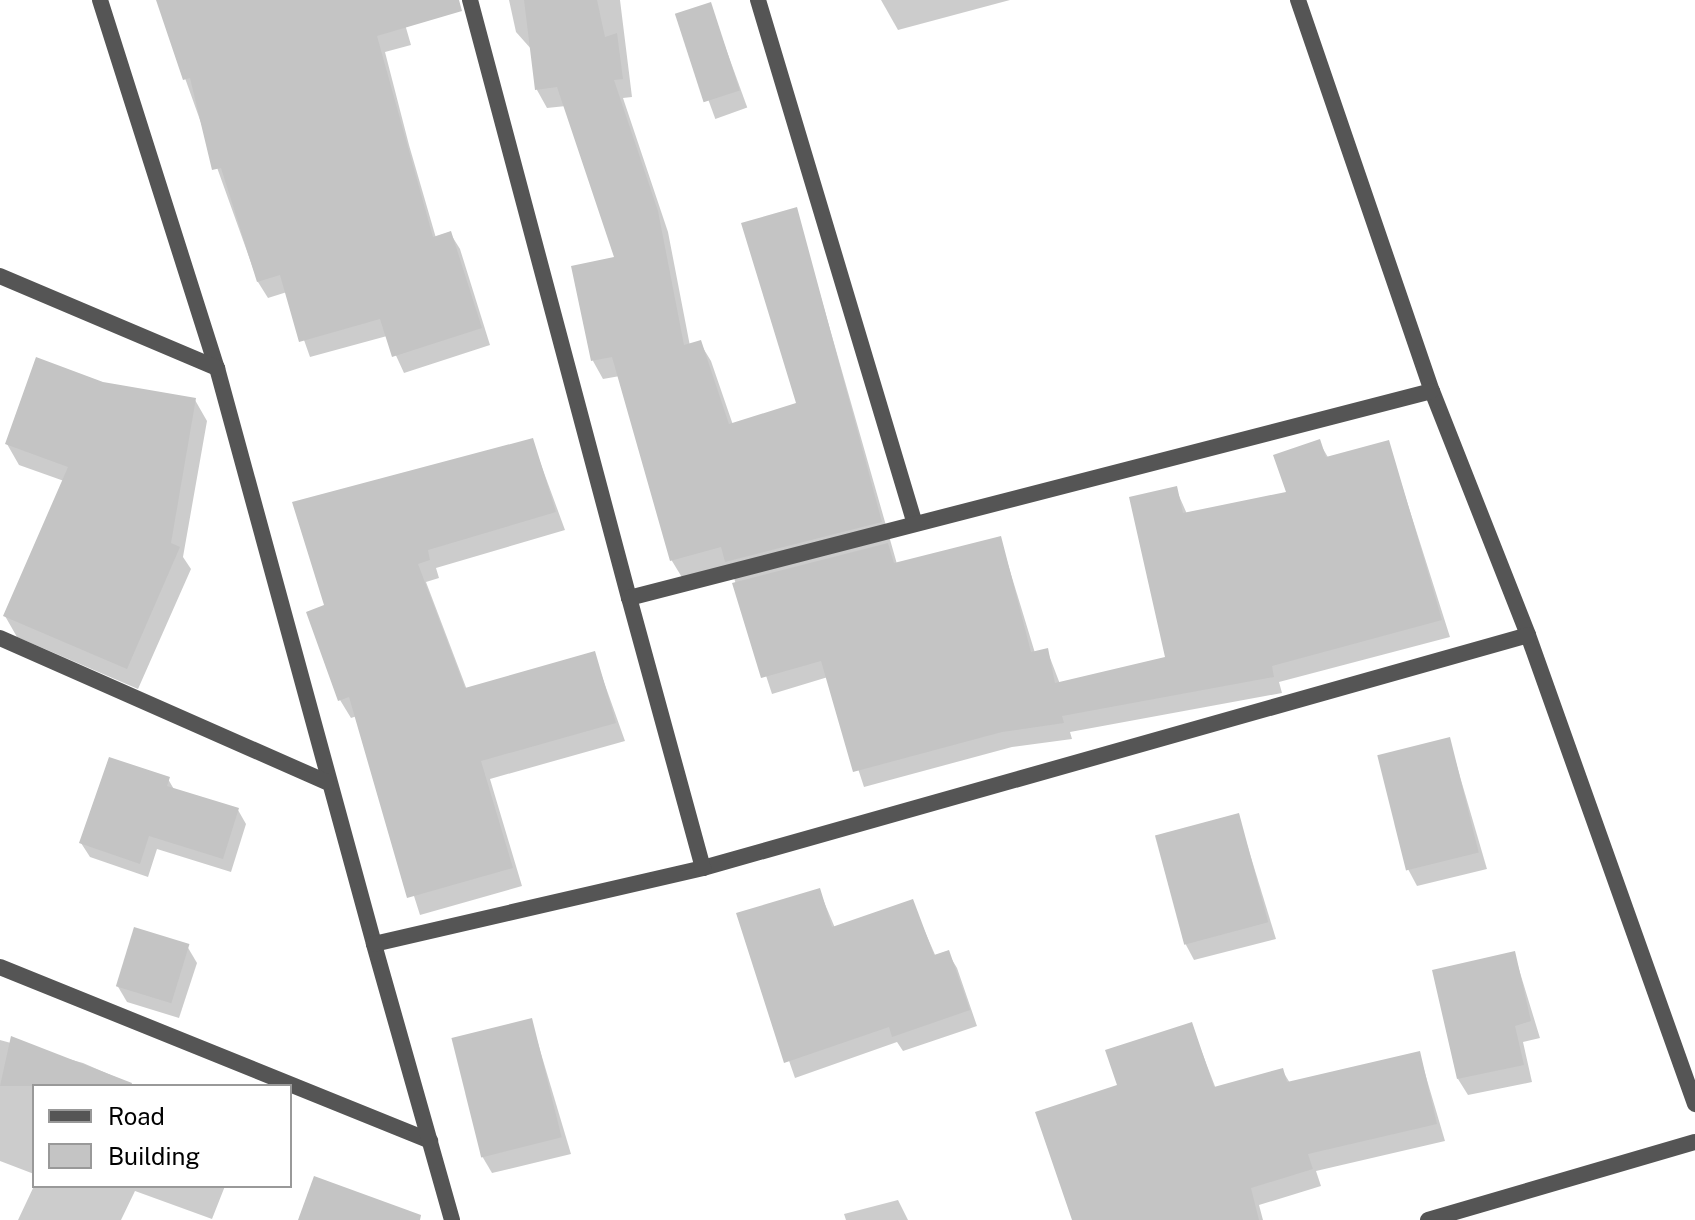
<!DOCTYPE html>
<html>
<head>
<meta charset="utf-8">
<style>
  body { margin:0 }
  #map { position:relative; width:1695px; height:1220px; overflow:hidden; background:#fff; font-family:"Public Sans",sans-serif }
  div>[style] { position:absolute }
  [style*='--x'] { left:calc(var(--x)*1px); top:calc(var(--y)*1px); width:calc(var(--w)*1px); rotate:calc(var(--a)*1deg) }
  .shadow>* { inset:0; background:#0003; transform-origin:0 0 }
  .building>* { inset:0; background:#c4c4c4; transform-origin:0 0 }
  .minor>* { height:16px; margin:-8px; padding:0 8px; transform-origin:8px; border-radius:8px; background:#555 }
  span { translate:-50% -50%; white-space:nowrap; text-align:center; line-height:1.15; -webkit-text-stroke:6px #fff; paint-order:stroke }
  .legend { position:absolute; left:32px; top:1084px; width:260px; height:104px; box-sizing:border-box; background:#fff; border:2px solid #999; margin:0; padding:10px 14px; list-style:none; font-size:24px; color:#000 }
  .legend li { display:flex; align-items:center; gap:16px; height:40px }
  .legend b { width:40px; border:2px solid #999 }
</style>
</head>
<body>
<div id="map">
  <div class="shadow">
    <i style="clip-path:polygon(157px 0,398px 0,411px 45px,385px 52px,409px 145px,436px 238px,450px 233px,460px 249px,490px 345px,404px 373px,387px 336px,310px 357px,287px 292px,268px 298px,258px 282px)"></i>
    <i style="clip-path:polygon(509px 0,620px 0,632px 97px,623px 98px,668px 232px,690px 346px,700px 343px,711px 361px,733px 425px,799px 404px,796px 210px,897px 564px,1000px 538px,1035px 653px,1047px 650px,1060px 684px,1168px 658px,1176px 489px,1187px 514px,1289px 493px,1319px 442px,1329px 459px,1388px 442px,1450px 637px,1279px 682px,1282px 693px,1070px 732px,1072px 739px,1012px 747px,864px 787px,828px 677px,772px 694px,730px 566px,683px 579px,672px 561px,620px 376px,603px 379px,593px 361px,617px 258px,566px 106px,547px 108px,537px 90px,532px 50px,516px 32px)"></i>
    <i style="clip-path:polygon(881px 0,1010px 0,898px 30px)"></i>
    <i style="left:710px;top:5px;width:109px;height:34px;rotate:70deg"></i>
    <i style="clip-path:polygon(103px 384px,195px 400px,207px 421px,183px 557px,191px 569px,138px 689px,17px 637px,5px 616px,64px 481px,19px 465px,7px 444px)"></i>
    <i style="clip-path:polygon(532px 440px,565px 530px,436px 568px,439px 578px,426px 582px,467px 690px,594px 654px,625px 741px,490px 779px,522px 886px,420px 915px,357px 716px,351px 718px,340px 700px,308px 613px,326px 607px)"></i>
    <i style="clip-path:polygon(1449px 739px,1487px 869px,1417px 886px,1408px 869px)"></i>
    <i style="clip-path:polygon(168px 779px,175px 791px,238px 810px,246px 824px,231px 872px,157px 849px,148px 877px,90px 857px,81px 843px)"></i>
    <i style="clip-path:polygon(1238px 815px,1276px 939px,1194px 960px,1185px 943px)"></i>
    <i style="clip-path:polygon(819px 890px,835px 928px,912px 902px,936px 957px,948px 953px,957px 968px,977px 1026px,903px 1051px,897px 1042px,795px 1078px,738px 914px)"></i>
    <i style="clip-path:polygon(187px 946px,197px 963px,179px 1018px,127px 1002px,117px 985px)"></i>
    <i style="clip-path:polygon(1514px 953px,1540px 1038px,1523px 1042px,1532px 1082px,1468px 1095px,1458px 1079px)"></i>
    <i style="clip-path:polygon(531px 1020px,571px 1154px,492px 1173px,482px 1156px)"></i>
    <i style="clip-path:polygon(1191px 1024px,1216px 1089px,1282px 1070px,1290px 1083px,1419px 1053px,1445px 1141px,1316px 1171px,1321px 1186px,1259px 1205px,1263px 1220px,1074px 1220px,1120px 1086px)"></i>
    <i style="clip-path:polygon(0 1040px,83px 1063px,136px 1086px,34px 1086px,34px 1174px,0 1161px)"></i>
    <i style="clip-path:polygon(34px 1186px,225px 1186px,212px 1219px,135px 1191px,121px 1220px,18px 1220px)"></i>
    <i style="clip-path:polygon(898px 1200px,908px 1220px,846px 1220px,844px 1214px)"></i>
  </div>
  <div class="building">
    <i style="clip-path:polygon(156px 0,459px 0,462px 11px,377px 36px,433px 237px,451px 231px,482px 328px,392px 357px,380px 319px,299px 342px,280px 275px,257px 282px,221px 168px,212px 170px,190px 78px,183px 80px)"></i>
    <i style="clip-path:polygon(524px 0,597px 0,605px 37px,617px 33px,623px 79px,614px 80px,658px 211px,684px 345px,701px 340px,729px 424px,796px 403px,741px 223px,797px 207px,882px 522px,725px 562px,721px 547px,670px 561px,612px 357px,591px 361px,571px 266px,614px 257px,557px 87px,535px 90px)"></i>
    <i style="left:711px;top:2px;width:93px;height:38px;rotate:72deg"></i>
    <i style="clip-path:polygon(36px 357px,103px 382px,196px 398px,171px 543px,180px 547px,127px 669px,3px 616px,68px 467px,5px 444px)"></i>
    <i style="clip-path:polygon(533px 438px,556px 512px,428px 550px,430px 560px,418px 564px,465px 688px,595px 651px,616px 723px,481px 761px,513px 868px,407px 898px,349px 697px,338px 701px,306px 612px,324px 605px,292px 502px)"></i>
    <i style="clip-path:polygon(1320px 439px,1326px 457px,1389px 440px,1442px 620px,1272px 666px,1274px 677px,1062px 716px,1064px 723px,1002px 732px,853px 772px,821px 661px,761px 678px,732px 583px,888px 543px,894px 563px,1001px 536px,1031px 652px,1048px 648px,1055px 683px,1165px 657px,1129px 497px,1177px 486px,1183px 513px,1286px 492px,1273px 455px)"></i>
    <i style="left:1450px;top:737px;width:119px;height:75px;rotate:76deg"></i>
    <i style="clip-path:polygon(109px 757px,170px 777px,167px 786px,239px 808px,223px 859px,149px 836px,140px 864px,79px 843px)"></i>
    <i style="left:1239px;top:813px;width:113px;height:87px;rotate:75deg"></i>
    <i style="clip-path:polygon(820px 888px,832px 927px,913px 899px,934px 955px,949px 950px,970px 1010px,892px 1037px,889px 1027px,784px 1063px,736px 913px)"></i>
    <i style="left:134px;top:927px;width:58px;height:62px;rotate:17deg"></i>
    <i style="clip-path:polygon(1515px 951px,1531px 1021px,1515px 1026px,1524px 1065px,1457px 1079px,1432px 970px)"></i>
    <i style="left:532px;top:1018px;width:123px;height:83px;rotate:76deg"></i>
    <i style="clip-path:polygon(1192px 1022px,1214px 1087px,1283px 1068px,1287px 1082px,1420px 1051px,1437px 1124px,1308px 1154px,1313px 1169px,1251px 1188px,1259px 1220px,1072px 1220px,1035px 1112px,1117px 1085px,1105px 1050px)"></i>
    <i style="clip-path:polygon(11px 1036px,132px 1083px,131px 1086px,0 1086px)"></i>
    <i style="clip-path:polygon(314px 1176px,421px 1215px,420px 1220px,298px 1220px)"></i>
  </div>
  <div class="minor">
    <i style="--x:100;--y:0;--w:386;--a:72.4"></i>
    <i style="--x:217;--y:368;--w:597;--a:74.75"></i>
    <i style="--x:470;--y:0;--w:619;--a:75.11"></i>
    <i style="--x:758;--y:0;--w:544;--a:73.33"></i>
    <i style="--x:1298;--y:0;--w:413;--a:71.1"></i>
    <i style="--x:1432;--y:391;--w:262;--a:68.5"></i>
    <i style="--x:1528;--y:635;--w:498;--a:70.4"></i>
    <i style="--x:0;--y:276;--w:236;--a:23"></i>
    <i style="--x:0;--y:638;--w:356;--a:23.8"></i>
    <i style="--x:703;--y:868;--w:857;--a:-15.77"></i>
    <i style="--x:0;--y:967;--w:464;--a:22"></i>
    <i style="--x:452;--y:1220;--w:287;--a:-105.8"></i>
    <i style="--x:374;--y:944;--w:338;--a:-13"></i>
    <i style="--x:703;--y:868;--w:280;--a:-105.3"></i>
    <i style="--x:629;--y:598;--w:829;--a:-14.46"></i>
    <i style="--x:1428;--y:1220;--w:278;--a:-16.3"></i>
  </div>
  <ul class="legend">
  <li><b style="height:10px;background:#555"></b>Road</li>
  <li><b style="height:22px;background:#c4c4c4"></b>Building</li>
  </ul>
</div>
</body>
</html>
